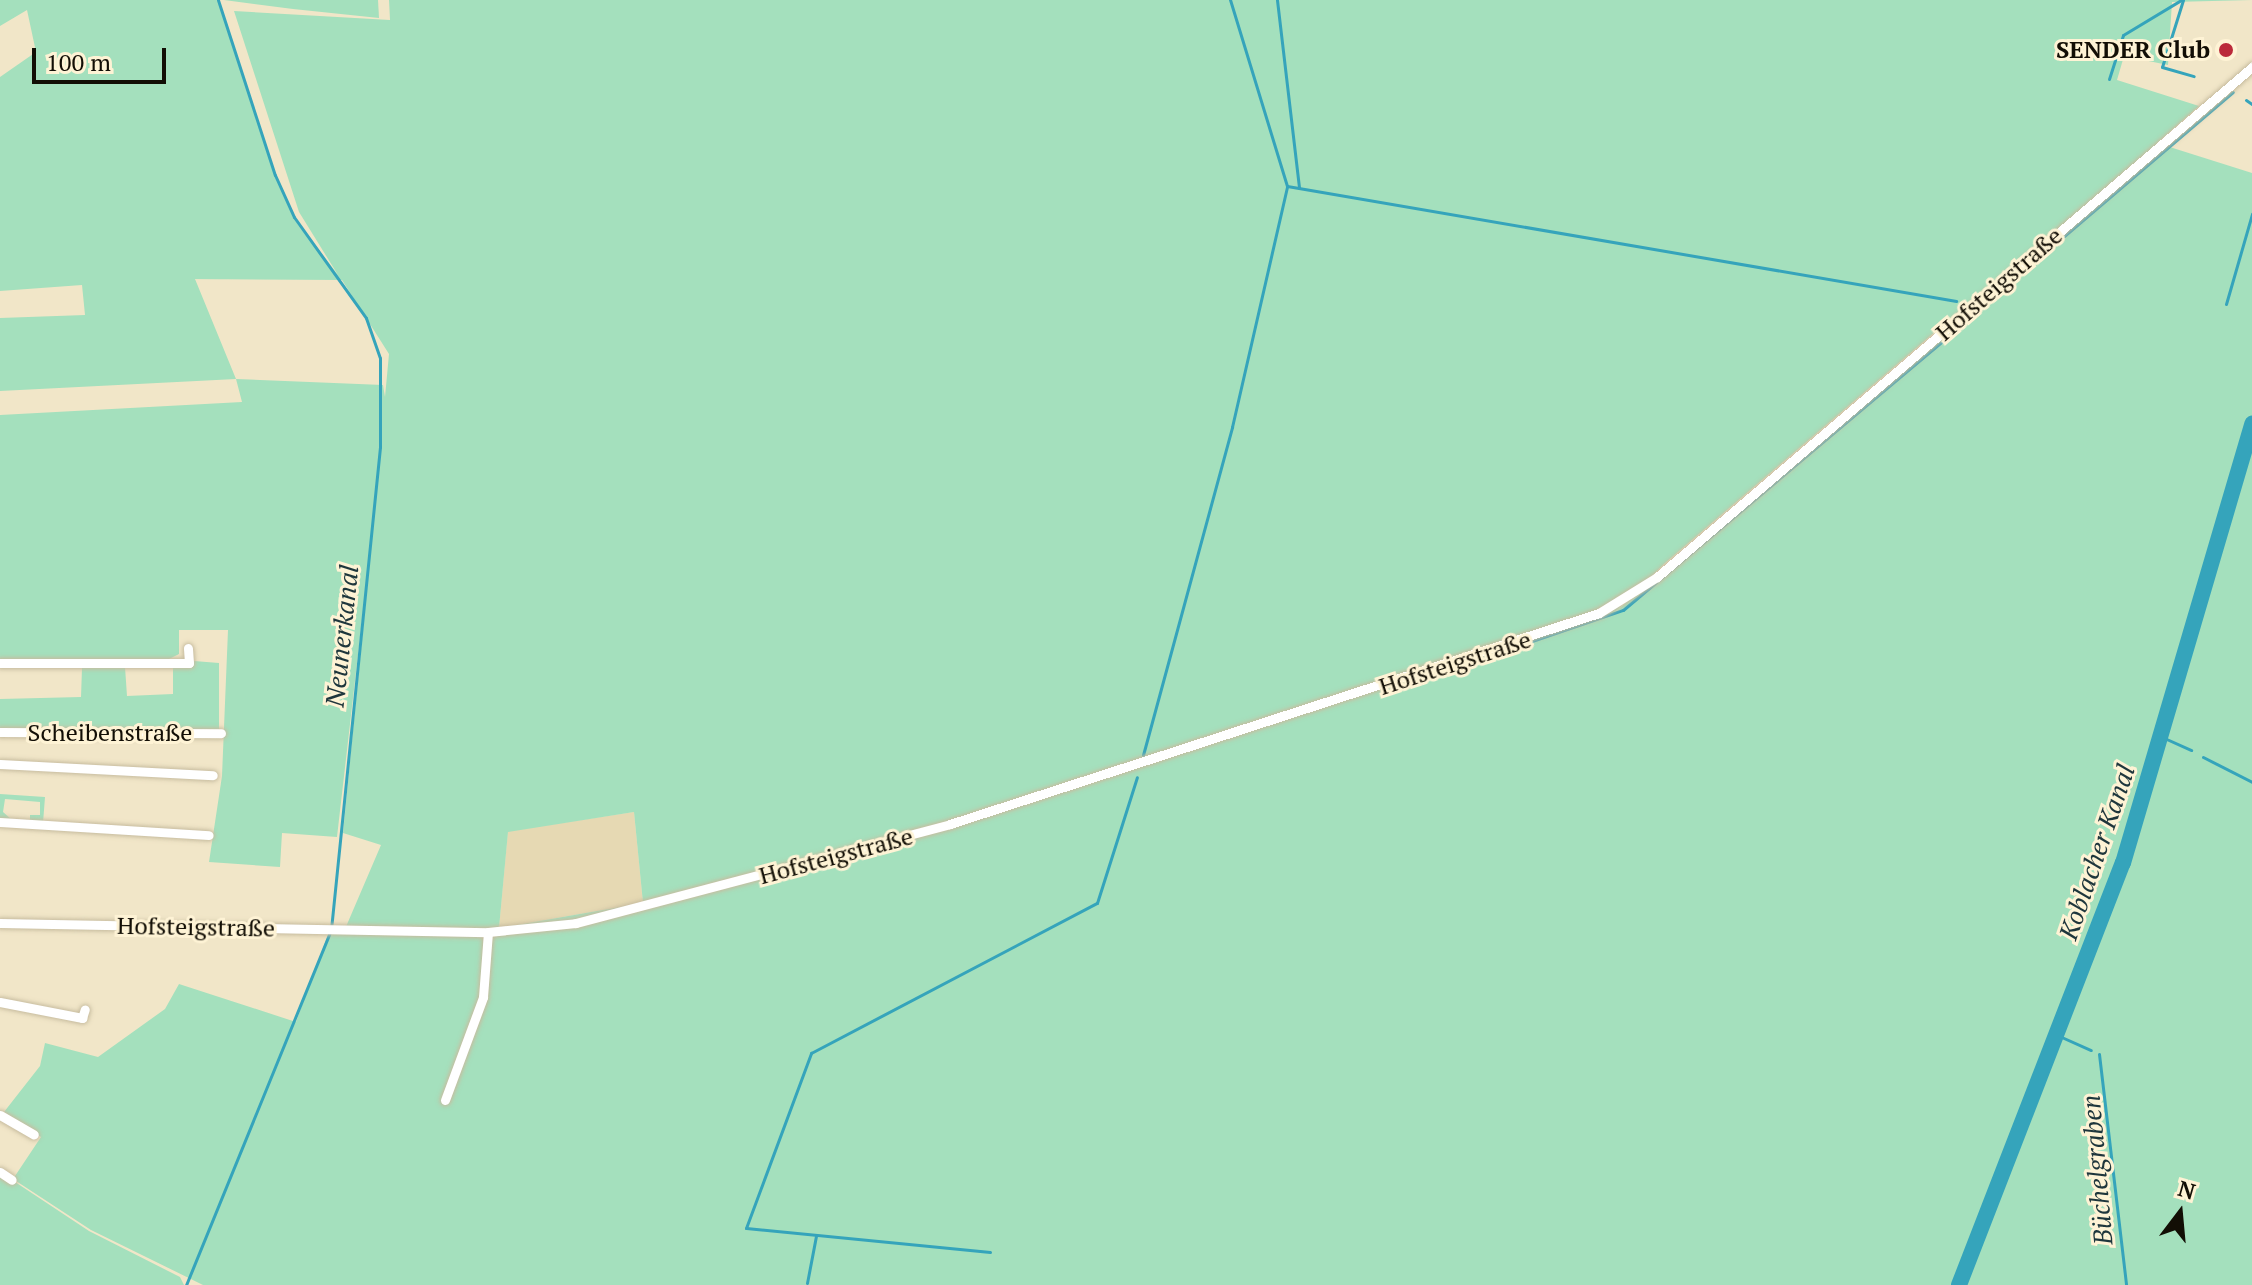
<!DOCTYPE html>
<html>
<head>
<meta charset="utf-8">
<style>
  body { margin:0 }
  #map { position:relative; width:2252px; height:1285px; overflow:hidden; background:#f1e6c8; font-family:"PT Serif",serif }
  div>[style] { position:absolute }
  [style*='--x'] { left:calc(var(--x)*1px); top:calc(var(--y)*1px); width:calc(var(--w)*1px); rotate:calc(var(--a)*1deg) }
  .built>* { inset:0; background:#e6d9b3 }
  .green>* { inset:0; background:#a4e0bd }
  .stream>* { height:3px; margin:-1.5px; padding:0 1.5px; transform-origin:1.5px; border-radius:1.5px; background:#35a4bb }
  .river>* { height:16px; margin:-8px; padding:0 8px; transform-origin:8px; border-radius:8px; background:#35a4bb }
  .roads { filter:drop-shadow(0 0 2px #c7bc9f) drop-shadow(0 0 2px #c7bc9f) }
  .street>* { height:9px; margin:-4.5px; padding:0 4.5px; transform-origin:4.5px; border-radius:4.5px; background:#fff }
  .dots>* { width:22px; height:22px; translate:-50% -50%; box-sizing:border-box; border:4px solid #fef3d5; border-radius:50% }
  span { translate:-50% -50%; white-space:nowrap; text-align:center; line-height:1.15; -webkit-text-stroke:6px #fef3d5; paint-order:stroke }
  .poi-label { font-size:24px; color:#120e05; font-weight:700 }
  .right { translate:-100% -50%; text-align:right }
  .street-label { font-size:24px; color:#120e05 }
  .water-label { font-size:26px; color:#1e363c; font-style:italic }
  .north { position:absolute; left:2140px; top:1173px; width:80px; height:80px; -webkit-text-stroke:6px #fef3d5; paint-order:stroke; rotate:16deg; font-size:22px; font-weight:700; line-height:32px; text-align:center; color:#120e05 }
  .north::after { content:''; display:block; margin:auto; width:28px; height:36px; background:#120e05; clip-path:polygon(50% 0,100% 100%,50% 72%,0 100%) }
  .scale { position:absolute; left:32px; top:48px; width:134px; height:36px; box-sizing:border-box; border:4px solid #120e05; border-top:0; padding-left:10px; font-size:24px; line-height:28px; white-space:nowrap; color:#120e05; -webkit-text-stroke:6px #fef3d5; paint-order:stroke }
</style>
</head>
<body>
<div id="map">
  <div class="built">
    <i style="clip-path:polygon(634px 812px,643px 903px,499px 928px,508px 831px)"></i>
  </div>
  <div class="green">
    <i style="clip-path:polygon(evenodd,0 0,218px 0,276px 175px,294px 217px,338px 275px,299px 212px,234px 11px,390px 20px,389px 0,2252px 0,2172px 2px,2168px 65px,2124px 56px,2117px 80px,2199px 106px,2157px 143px,2252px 173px,2252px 1285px,203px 1285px,91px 1230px,13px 1179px,41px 1137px,4px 1112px,40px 1066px,45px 1043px,98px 1057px,165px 1009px,179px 984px,296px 1022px,330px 929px,345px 929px,381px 845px,343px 833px,375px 507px,337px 837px,282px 833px,280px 867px,209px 862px,222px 776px,228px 630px,179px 630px,179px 654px,167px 660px,0 663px,0 415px,242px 402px,236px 379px,0 391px,0 318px,85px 315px,82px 285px,0 291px,0 77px,36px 52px,27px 10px,0 26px,0 0,2047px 236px,2048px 237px,1613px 614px,1665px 563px,2047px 236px,0 0,195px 279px,342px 280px,389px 354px,385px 397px,383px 385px,236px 379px,195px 279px,0 0,634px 812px,643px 903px,499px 928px,508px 832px,634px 812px)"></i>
    <i style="clip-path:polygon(224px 0,378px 0,379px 18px,293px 9px)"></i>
    <i style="clip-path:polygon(194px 661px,219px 663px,219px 729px,0 730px,0 699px,81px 697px,82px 668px,125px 667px,127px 696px,173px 694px,173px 667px)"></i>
    <i style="clip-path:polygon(0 794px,45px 797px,43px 823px,30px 822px,30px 815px,40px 815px,40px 802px,5px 799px,3px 812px,12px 820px,0 820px)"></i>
    <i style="clip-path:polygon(0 1172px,89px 1231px,180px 1277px,184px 1285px,0 1285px)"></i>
  </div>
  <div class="stream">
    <i style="--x:218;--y:0;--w:184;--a:72"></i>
    <i style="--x:275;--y:175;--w:46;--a:65.7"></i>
    <i style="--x:294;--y:217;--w:124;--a:54.5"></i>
    <i style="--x:366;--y:318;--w:42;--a:70.7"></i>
    <i style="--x:380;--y:358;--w:89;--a:90"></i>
    <i style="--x:380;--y:447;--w:481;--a:95.8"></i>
    <i style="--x:1277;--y:0;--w:189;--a:83.3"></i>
    <i style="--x:2183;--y:0;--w:70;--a:107.4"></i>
    <i style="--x:2162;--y:67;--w:33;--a:16"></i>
    <i style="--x:2109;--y:79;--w:46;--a:-72.3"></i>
    <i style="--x:2123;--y:35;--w:68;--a:-31.1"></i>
    <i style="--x:2246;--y:100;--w:7;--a:34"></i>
    <i style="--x:1287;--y:186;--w:679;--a:9.75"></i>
    <i style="--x:2226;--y:304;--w:94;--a:-73.9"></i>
    <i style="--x:1981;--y:307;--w:331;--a:-40.5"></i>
    <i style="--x:1395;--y:688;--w:241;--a:-18.9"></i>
    <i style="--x:1623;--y:610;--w:449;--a:-40.1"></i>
    <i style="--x:2162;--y:737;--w:32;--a:24"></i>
    <i style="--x:1143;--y:755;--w:340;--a:-74.8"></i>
    <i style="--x:1232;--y:427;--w:247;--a:-77.1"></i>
    <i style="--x:1287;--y:186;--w:195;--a:-107"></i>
    <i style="--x:2203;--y:757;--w:55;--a:27"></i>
    <i style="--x:2057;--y:1035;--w:37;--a:24"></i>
    <i style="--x:2099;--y:1054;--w:233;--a:83.3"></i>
    <i style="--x:990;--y:1252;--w:245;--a:-174.4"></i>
    <i style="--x:746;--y:1228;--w:187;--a:-69.6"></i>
    <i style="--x:811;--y:1053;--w:323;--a:-27.7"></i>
    <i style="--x:1097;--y:903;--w:132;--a:-72.4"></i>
    <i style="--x:807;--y:1283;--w:48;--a:-79.2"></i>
    <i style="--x:186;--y:1285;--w:380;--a:-67.8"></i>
  </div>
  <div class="river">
    <i style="--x:1959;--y:1285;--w:453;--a:-68.8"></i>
    <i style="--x:2123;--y:863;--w:458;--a:-73.6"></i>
  </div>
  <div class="roads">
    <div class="street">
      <i style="--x:0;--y:663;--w:189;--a:0"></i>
      <i style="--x:189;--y:663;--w:15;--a:-94"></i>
      <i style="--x:0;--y:732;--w:221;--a:0.3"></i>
      <i style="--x:0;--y:764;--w:213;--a:3"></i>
      <i style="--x:0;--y:822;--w:209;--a:3.6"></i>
      <i style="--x:0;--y:923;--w:488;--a:1.1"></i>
      <i style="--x:488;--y:932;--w:88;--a:-5.8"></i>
      <i style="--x:576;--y:923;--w:387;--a:-14.8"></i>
      <i style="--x:950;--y:824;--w:682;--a:-18.01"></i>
      <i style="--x:1599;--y:613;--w:68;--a:-31.8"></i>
      <i style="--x:1657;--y:577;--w:784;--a:-40.6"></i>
      <i style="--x:0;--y:1002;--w:84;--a:11"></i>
      <i style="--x:82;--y:1018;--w:9;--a:-72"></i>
      <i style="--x:445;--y:1100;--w:110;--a:-69.7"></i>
      <i style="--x:483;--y:997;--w:65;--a:-85.6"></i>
      <i style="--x:0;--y:1115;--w:39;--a:30"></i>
      <i style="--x:0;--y:1172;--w:14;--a:34"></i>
    </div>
  </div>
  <div class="dots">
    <i style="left:2226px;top:50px;background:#bb2a3a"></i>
  </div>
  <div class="poi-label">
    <span class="right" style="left:2210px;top:50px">SENDER Club</span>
  </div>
  <div class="street-label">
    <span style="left:1999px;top:284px;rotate:-41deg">Hofsteigstraße</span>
    <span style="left:1455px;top:663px;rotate:-18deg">Hofsteigstraße</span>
    <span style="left:110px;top:733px">Scheibenstraße</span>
    <span style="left:836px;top:856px;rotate:-15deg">Hofsteigstraße</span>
    <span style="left:196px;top:927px;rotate:1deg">Hofsteigstraße</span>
  </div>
  <div class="water-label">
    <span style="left:342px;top:636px;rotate:-84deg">Neunerkanal</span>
    <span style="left:2097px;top:852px;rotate:-71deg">Koblacher Kanal</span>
    <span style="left:2097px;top:1170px;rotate:-95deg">Büchelgraben</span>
  </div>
  <div class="north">N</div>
  <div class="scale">100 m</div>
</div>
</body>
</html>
